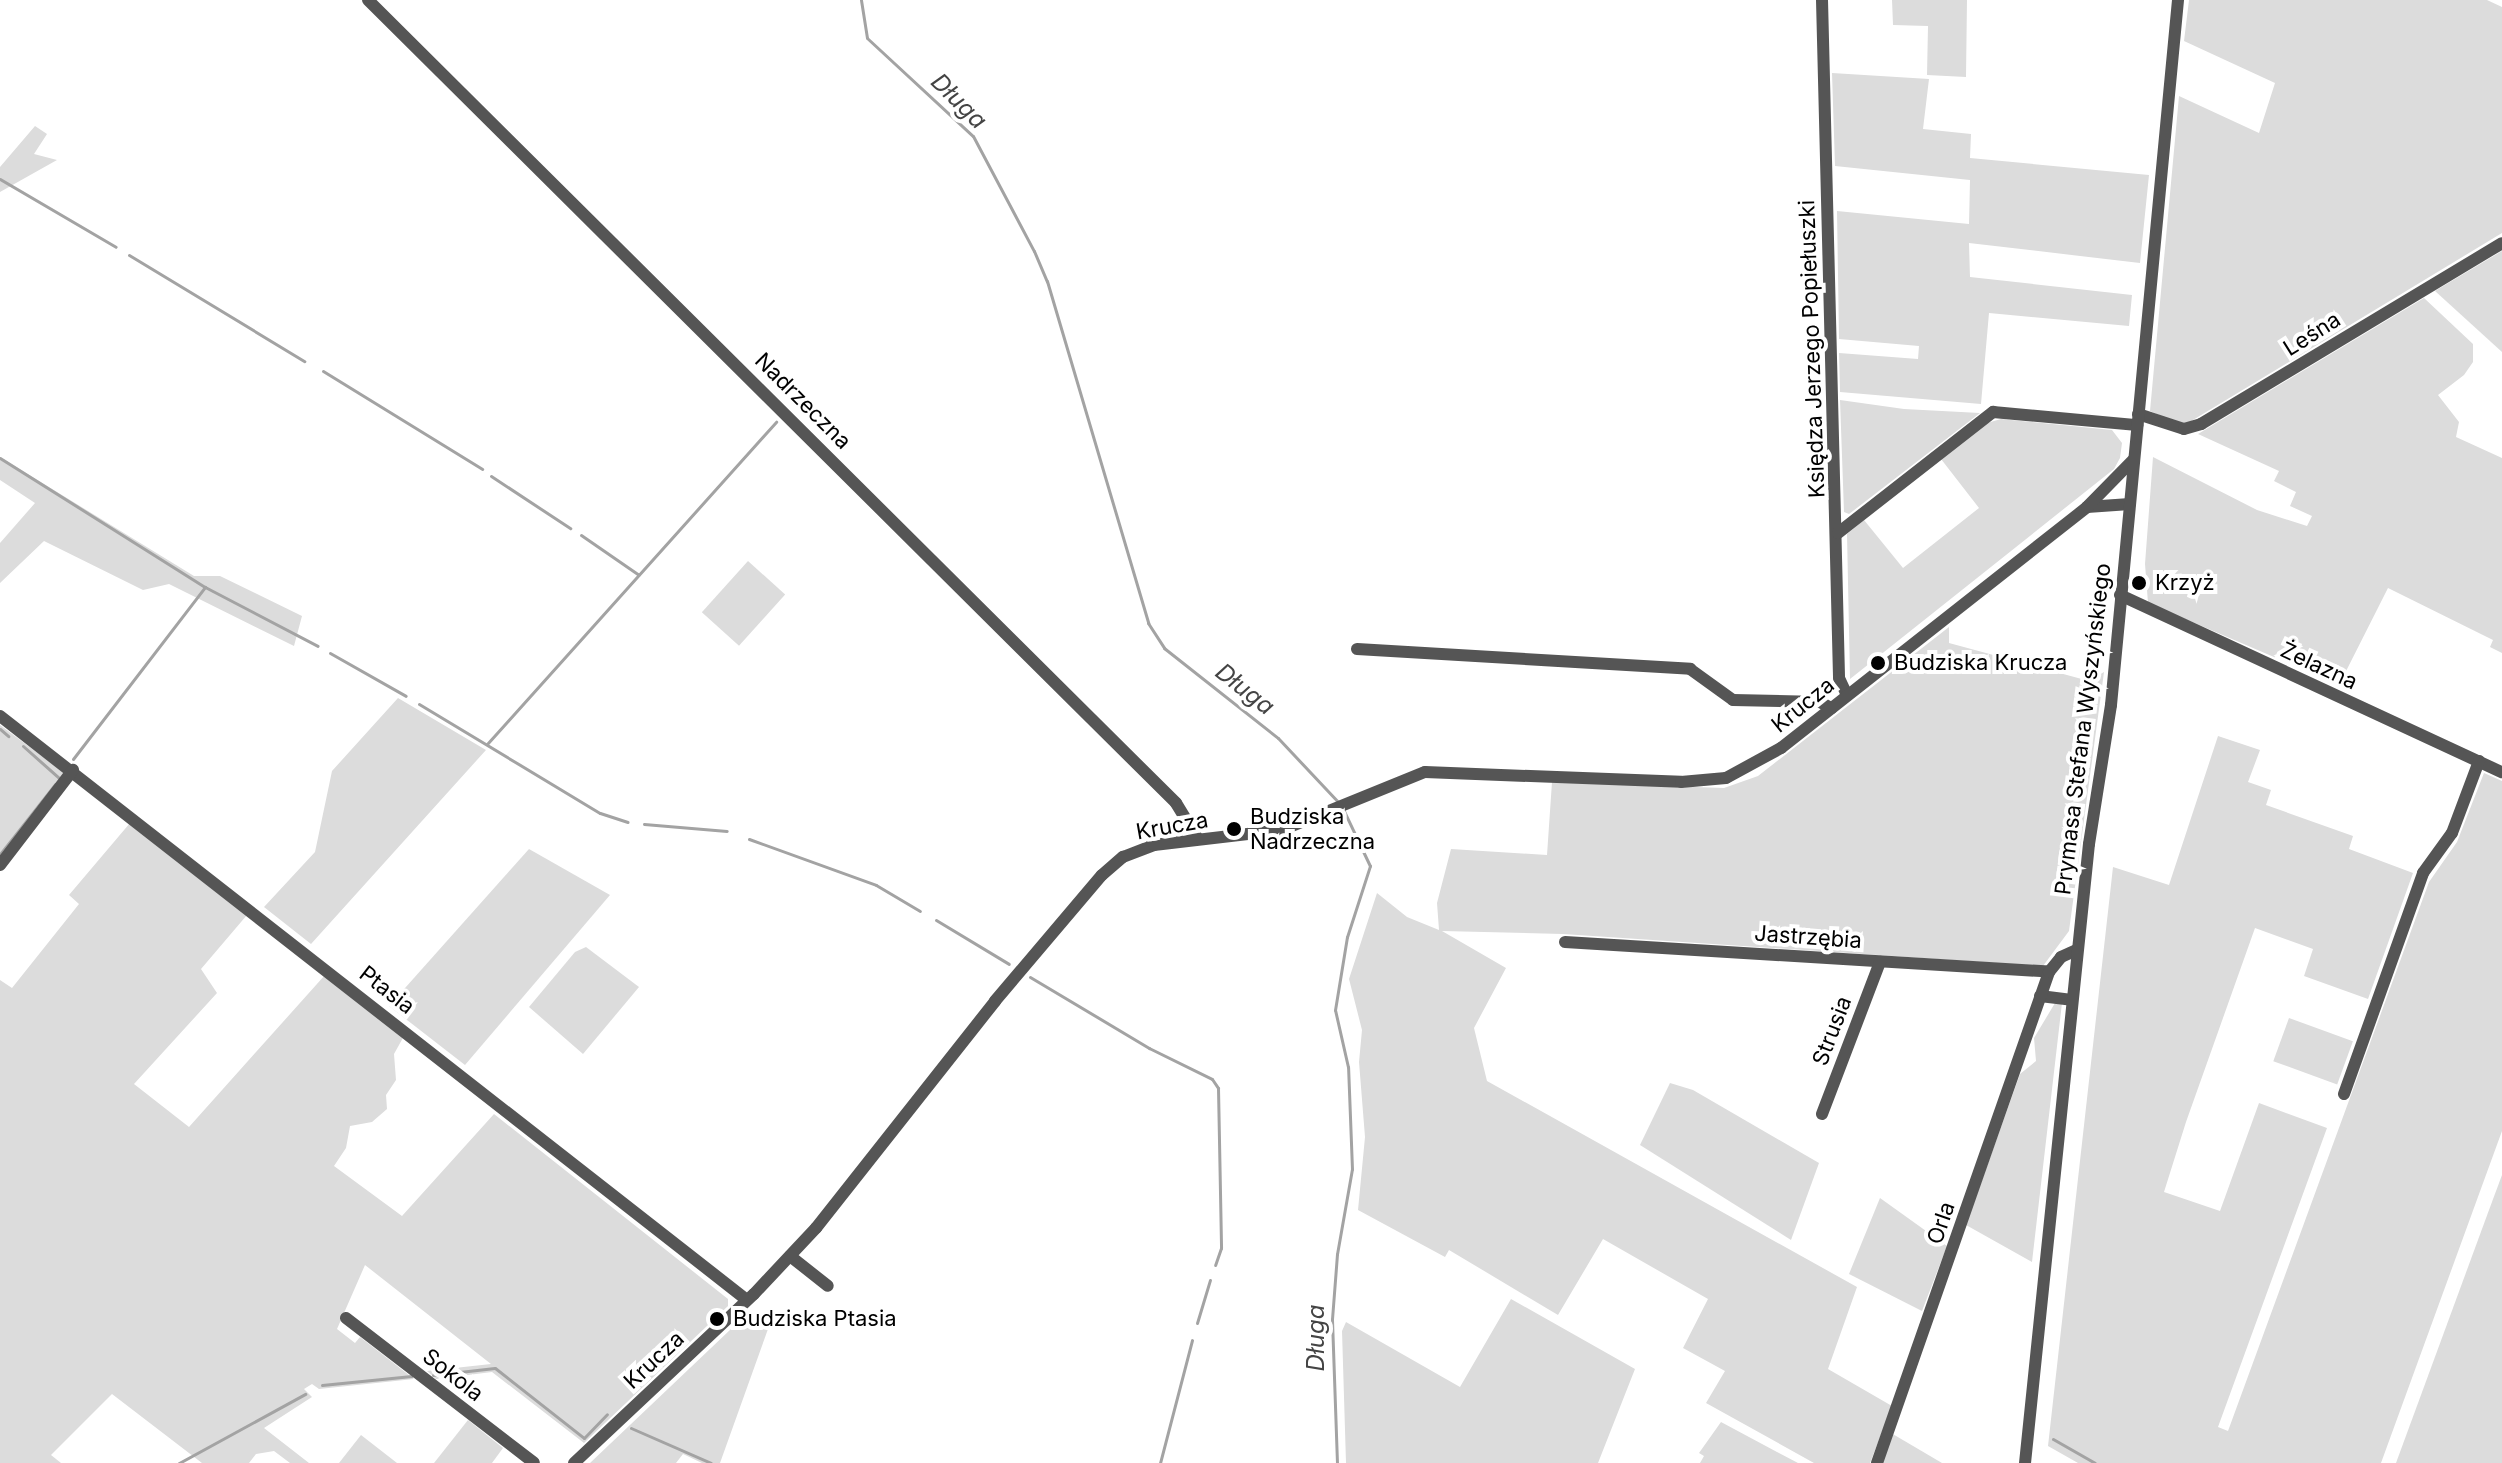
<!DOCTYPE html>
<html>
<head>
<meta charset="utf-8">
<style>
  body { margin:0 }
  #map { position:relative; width:2502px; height:1463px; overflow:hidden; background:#fff; font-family:Inter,sans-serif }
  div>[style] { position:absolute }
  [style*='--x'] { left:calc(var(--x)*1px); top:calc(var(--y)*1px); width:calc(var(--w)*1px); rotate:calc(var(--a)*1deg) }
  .green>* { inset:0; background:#dcdcdc; transform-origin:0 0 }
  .stream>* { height:3px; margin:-1.5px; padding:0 1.5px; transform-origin:1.5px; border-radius:1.5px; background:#a3a3a3 }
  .minor>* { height:12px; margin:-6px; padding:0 6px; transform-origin:6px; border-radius:6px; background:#555 }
  .dots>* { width:22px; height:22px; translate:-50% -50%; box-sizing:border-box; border:4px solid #fff; border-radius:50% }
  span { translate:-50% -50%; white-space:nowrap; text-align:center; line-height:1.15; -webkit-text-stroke:8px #fff; paint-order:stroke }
  .street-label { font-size:22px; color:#000 }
  .poi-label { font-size:22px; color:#000 }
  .left { translate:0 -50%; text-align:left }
  .water-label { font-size:24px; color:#444; font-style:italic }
</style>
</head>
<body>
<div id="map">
  <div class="green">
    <i style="clip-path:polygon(1892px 0,1967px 0,1966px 77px,1927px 75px,1928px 26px,1893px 25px)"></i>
    <i style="clip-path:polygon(2189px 0,2487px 0,2502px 7px,2502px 233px,2183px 426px,2150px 411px,2179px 96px,2259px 133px,2275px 83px,2184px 41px)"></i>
    <i style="clip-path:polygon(1832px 73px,1929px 79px,1923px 129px,1971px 134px,1970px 158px,2149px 175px,2140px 263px,1969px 243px,1970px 277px,2132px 295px,2129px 326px,1989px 313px,1981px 404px,1840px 392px,1839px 353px,1918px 359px,1919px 346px,1839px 339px,1837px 211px,1969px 224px,1970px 180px,1835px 166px)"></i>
    <i style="clip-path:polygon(35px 126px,47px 134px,34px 154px,57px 160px,0 192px,0 167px)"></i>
    <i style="clip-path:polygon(2502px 251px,2502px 352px,2435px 291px)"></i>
    <i style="clip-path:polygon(2424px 298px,2473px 344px,2473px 362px,2464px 375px,2438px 395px,2459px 422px,2456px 437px,2502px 458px,2502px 653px,2490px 647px,2493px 640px,2388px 588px,2339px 685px,2148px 603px,2145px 564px,2153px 457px,2257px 510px,2307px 526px,2312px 516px,2290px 506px,2296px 492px,2274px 481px,2279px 471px,2198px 434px)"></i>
    <i style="clip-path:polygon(1840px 400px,1904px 409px,1980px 413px,1849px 514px,1844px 512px)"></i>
    <i style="clip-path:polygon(2001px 419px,2112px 430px,2122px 443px,2120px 458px,2114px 469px,1850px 679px,1847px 534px,1864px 520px,1903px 568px,1979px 508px,1941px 459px,1987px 423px)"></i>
    <i style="clip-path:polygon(0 457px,194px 576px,220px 576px,302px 616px,294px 646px,169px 584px,143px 590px,44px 541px,0 583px,0 543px,35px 503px,0 480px)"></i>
    <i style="left:748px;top:561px;width:50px;height:69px;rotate:42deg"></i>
    <i style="clip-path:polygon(1949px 627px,1949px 643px,2089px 681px,2104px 672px,2069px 931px,2043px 966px,1563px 934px,1442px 931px,1506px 968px,1474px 1028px,1487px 1081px,1857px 1287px,1828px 1369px,1892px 1406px,1870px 1463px,1814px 1463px,1706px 1403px,1725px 1371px,1683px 1348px,1708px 1299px,1603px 1239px,1558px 1315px,1449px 1250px,1445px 1257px,1358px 1210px,1365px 1137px,1359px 1062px,1362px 1030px,1349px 979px,1377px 893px,1407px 917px,1439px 930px,1437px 903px,1451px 849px,1547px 855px,1552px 782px,1724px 788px,1758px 776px)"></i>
    <i style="clip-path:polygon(398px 698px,486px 750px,311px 944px,264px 907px,315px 852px,332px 771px)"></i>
    <i style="clip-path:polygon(0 725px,66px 774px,0 859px)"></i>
    <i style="clip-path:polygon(2218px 736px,2260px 750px,2248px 782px,2271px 790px,2266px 805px,2353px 836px,2349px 849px,2413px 873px,2368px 999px,2304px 976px,2313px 949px,2255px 928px,2186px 1122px,2164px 1192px,2220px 1211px,2259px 1103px,2327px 1128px,2218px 1427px,2228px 1431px,2429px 882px,2457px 842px,2484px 773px,2502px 781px,2502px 1131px,2381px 1463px,2078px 1463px,2048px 1446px,2113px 867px,2169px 885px)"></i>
    <i style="clip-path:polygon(130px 823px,247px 915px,201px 969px,217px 993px,134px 1084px,189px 1127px,325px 975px,404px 1036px,394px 1054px,396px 1080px,386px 1095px,387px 1109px,372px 1122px,350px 1126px,346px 1148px,334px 1166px,402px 1216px,494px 1114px,728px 1299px,728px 1306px,584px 1443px,492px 1372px,436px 1379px,427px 1371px,491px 1364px,365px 1265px,337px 1329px,355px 1343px,360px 1337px,414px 1379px,319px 1389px,312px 1384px,304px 1389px,312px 1397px,264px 1428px,309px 1463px,290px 1463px,274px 1451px,256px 1454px,249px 1463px,202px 1463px,112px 1394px,51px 1455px,61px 1463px,0 1463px,0 980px,12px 988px,79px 904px,69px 895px)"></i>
    <i style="clip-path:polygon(529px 849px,610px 895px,465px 1065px,389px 1006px)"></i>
    <i style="clip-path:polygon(586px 947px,639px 987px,583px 1054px,529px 1007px,575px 952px)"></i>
    <i style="clip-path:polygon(2055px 1003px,2062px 1003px,2032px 1262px,1966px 1225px,2020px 1074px,2036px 1061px,2034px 1038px)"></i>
    <i style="left:2289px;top:1018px;width:68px;height:46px;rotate:20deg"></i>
    <i style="clip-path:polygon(1670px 1083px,1693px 1090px,1819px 1163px,1791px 1240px,1640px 1145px)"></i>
    <i style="clip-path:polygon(2502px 1175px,2502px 1463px,2396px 1463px,2489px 1210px)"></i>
    <i style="clip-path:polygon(1880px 1198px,1947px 1246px,1922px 1311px,1849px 1274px)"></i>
    <i style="clip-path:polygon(1511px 1299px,1635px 1369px,1598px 1463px,1346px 1463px,1342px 1331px,1346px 1322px,1460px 1387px)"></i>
    <i style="clip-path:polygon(751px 1310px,768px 1329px,720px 1463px,702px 1463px,683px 1454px,676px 1463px,590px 1463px)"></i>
    <i style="clip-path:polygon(468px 1420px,503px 1448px,492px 1463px,434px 1463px)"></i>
    <i style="clip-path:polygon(1721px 1422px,1777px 1452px,1798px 1463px,1700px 1463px,1704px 1456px,1699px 1453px)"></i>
    <i style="clip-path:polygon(1891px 1433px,1942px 1463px,1880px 1463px)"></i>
    <i style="clip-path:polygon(361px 1435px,397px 1463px,339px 1463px)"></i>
  </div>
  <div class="stream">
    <i style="--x:861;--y:0;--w:38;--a:81"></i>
    <i style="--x:867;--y:38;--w:144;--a:42.8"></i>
    <i style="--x:973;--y:136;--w:130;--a:62.1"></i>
    <i style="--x:1034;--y:251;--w:33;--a:67"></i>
    <i style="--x:1047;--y:281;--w:357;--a:73.5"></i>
    <i style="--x:1148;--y:623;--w:30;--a:57"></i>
    <i style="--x:1164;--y:648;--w:145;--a:38.3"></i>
    <i style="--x:1278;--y:738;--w:91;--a:46.8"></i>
    <i style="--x:0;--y:179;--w:134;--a:30.4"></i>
    <i style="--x:129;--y:255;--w:205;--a:31.2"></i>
    <i style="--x:323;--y:371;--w:187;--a:31.6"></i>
    <i style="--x:0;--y:458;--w:242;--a:32.2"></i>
    <i style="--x:205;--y:587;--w:127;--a:27.6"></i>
    <i style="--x:491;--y:476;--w:95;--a:33.4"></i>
    <i style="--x:581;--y:535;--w:70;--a:34.6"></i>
    <i style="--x:330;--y:653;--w:87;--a:29.5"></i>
    <i style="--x:419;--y:704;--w:211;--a:31.1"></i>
    <i style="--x:600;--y:813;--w:29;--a:18"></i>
    <i style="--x:0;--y:729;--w:11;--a:41"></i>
    <i style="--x:487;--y:744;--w:433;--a:-48.1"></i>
    <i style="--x:23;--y:746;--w:48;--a:41.6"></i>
    <i style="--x:73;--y:759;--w:217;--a:-52.5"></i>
    <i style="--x:644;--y:824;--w:83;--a:4.8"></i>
    <i style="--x:749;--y:839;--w:135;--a:19.9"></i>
    <i style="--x:876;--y:885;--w:51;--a:30.6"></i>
    <i style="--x:0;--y:854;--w:89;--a:-51.8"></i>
    <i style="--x:936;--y:920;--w:85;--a:31.1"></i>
    <i style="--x:1030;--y:977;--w:139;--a:30.8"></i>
    <i style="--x:1149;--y:1048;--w:70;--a:26.2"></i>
    <i style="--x:1212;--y:1079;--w:11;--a:56"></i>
    <i style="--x:1218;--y:1088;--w:160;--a:88.9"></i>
    <i style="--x:1221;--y:1248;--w:18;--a:109"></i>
    <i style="--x:1197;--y:1323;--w:45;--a:-73.2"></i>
    <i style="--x:433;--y:1375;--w:62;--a:-6.4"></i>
    <i style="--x:495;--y:1368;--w:113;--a:38.2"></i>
    <i style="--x:584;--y:1438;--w:33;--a:-46"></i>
    <i style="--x:322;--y:1385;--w:90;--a:-5.7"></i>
    <i style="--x:631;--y:1428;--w:87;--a:23.6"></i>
    <i style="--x:2053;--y:1439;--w:48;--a:29.7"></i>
    <i style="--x:179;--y:1463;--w:144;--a:-28.7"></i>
    <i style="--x:1160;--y:1463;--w:127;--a:-75.4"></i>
    <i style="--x:1337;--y:1463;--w:144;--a:-92"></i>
    <i style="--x:1332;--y:1319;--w:65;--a:-85.6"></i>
    <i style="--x:1337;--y:1254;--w:86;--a:-80"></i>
    <i style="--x:1352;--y:1169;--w:102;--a:-92.2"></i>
    <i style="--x:1348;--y:1067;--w:58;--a:-102.8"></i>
    <i style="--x:1335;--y:1010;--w:74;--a:-80.7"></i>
    <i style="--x:1347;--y:937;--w:75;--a:-72.1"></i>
    <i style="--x:1370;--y:866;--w:61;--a:-115.3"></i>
  </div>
  <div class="minor">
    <i style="--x:368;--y:0;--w:1139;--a:44.82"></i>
    <i style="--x:1176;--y:803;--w:42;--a:58.6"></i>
    <i style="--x:1822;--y:0;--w:678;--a:88.56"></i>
    <i style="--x:1839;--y:678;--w:19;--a:65"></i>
    <i style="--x:2138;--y:414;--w:48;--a:18.1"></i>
    <i style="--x:2184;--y:429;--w:18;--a:-16"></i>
    <i style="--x:2201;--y:424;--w:351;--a:-31"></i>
    <i style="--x:2087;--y:507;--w:43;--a:-4"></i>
    <i style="--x:1838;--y:533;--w:197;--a:-38"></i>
    <i style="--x:1993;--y:412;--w:145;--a:5.2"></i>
    <i style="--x:2120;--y:595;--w:421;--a:24.9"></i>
    <i style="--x:1357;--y:649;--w:334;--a:3.4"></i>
    <i style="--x:1690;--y:669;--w:53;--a:35.8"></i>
    <i style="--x:1733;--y:700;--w:87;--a:1.3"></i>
    <i style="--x:1820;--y:702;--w:13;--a:29"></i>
    <i style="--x:0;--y:716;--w:948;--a:38.02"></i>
    <i style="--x:0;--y:865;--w:120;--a:-52.5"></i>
    <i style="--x:1565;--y:942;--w:485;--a:3.5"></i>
    <i style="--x:2040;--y:996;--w:32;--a:7"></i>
    <i style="--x:2344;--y:1094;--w:235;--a:-70.3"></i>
    <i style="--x:2423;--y:873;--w:49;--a:-54.1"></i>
    <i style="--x:2452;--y:833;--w:77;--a:-69.4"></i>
    <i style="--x:1822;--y:1114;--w:163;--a:-69.1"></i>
    <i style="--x:790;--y:1256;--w:48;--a:38.3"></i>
    <i style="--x:346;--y:1318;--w:237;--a:37.6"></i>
    <i style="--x:574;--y:1463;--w:247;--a:-43.2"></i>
    <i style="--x:754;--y:1294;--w:91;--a:-46.8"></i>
    <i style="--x:816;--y:1228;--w:289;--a:-51.7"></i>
    <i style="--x:995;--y:1001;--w:165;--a:-49.7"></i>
    <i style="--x:1102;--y:875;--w:28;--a:-41"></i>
    <i style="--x:1123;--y:857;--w:33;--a:-21"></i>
    <i style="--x:1154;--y:845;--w:129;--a:-6.7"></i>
    <i style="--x:1282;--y:830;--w:154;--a:-22.1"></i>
    <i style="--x:1425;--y:772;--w:256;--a:2.2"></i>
    <i style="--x:1681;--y:782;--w:45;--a:-5.1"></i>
    <i style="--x:1726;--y:778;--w:63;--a:-28.6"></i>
    <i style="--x:1781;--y:748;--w:390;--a:-38.2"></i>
    <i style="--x:2087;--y:507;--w:66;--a:-45.6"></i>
    <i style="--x:1877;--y:1463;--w:520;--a:-70.69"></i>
    <i style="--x:2049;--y:972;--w:19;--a:-51"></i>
    <i style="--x:2061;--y:957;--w:17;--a:-24"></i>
    <i style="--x:2025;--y:1463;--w:622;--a:-84.1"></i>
    <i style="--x:2089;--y:844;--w:141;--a:-81"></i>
    <i style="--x:2111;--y:705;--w:708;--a:-84.57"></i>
  </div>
  <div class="dots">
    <i style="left:2139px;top:583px;background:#000"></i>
    <i style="left:1878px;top:663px;background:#000"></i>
    <i style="left:1234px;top:829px;background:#000"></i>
    <i style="left:717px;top:1319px;background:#000"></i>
  </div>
  <div class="street-label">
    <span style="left:2312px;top:334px;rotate:-32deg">Leśna</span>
    <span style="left:1812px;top:349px;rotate:-92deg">Księdza Jerzego Popiełuszki</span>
    <span style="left:803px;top:401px;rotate:45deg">Nadrzeczna</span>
    <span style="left:2319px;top:666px;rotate:25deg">Żelazna</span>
    <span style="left:1803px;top:705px;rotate:-39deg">Krucza</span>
    <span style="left:2083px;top:729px;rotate:-83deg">Prymasa Stefana Wyszyńskiego</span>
    <span style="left:1172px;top:826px;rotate:-10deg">Krucza</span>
    <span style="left:1808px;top:937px;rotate:4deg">Jastrzębia</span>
    <span style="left:387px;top:990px;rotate:38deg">Ptasia</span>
    <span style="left:1832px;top:1031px;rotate:-69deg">Strusia</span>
    <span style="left:1941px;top:1223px;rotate:-71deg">Orla</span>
    <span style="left:654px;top:1360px;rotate:-43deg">Krucza</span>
    <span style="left:453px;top:1375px;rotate:38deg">Sokola</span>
  </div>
  <div class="poi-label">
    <span class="left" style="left:2155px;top:583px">Krzyż</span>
    <span class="left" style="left:1894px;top:663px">Budziska Krucza</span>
    <span class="left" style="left:1250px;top:829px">Budziska<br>Nadrzeczna</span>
    <span class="left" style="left:733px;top:1319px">Budziska Ptasia</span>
  </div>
  <div class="water-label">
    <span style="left:959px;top:101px;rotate:45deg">Długa</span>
    <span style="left:1245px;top:689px;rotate:38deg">Długa</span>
    <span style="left:1316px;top:1338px;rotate:-90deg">Długa</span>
  </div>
</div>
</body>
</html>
